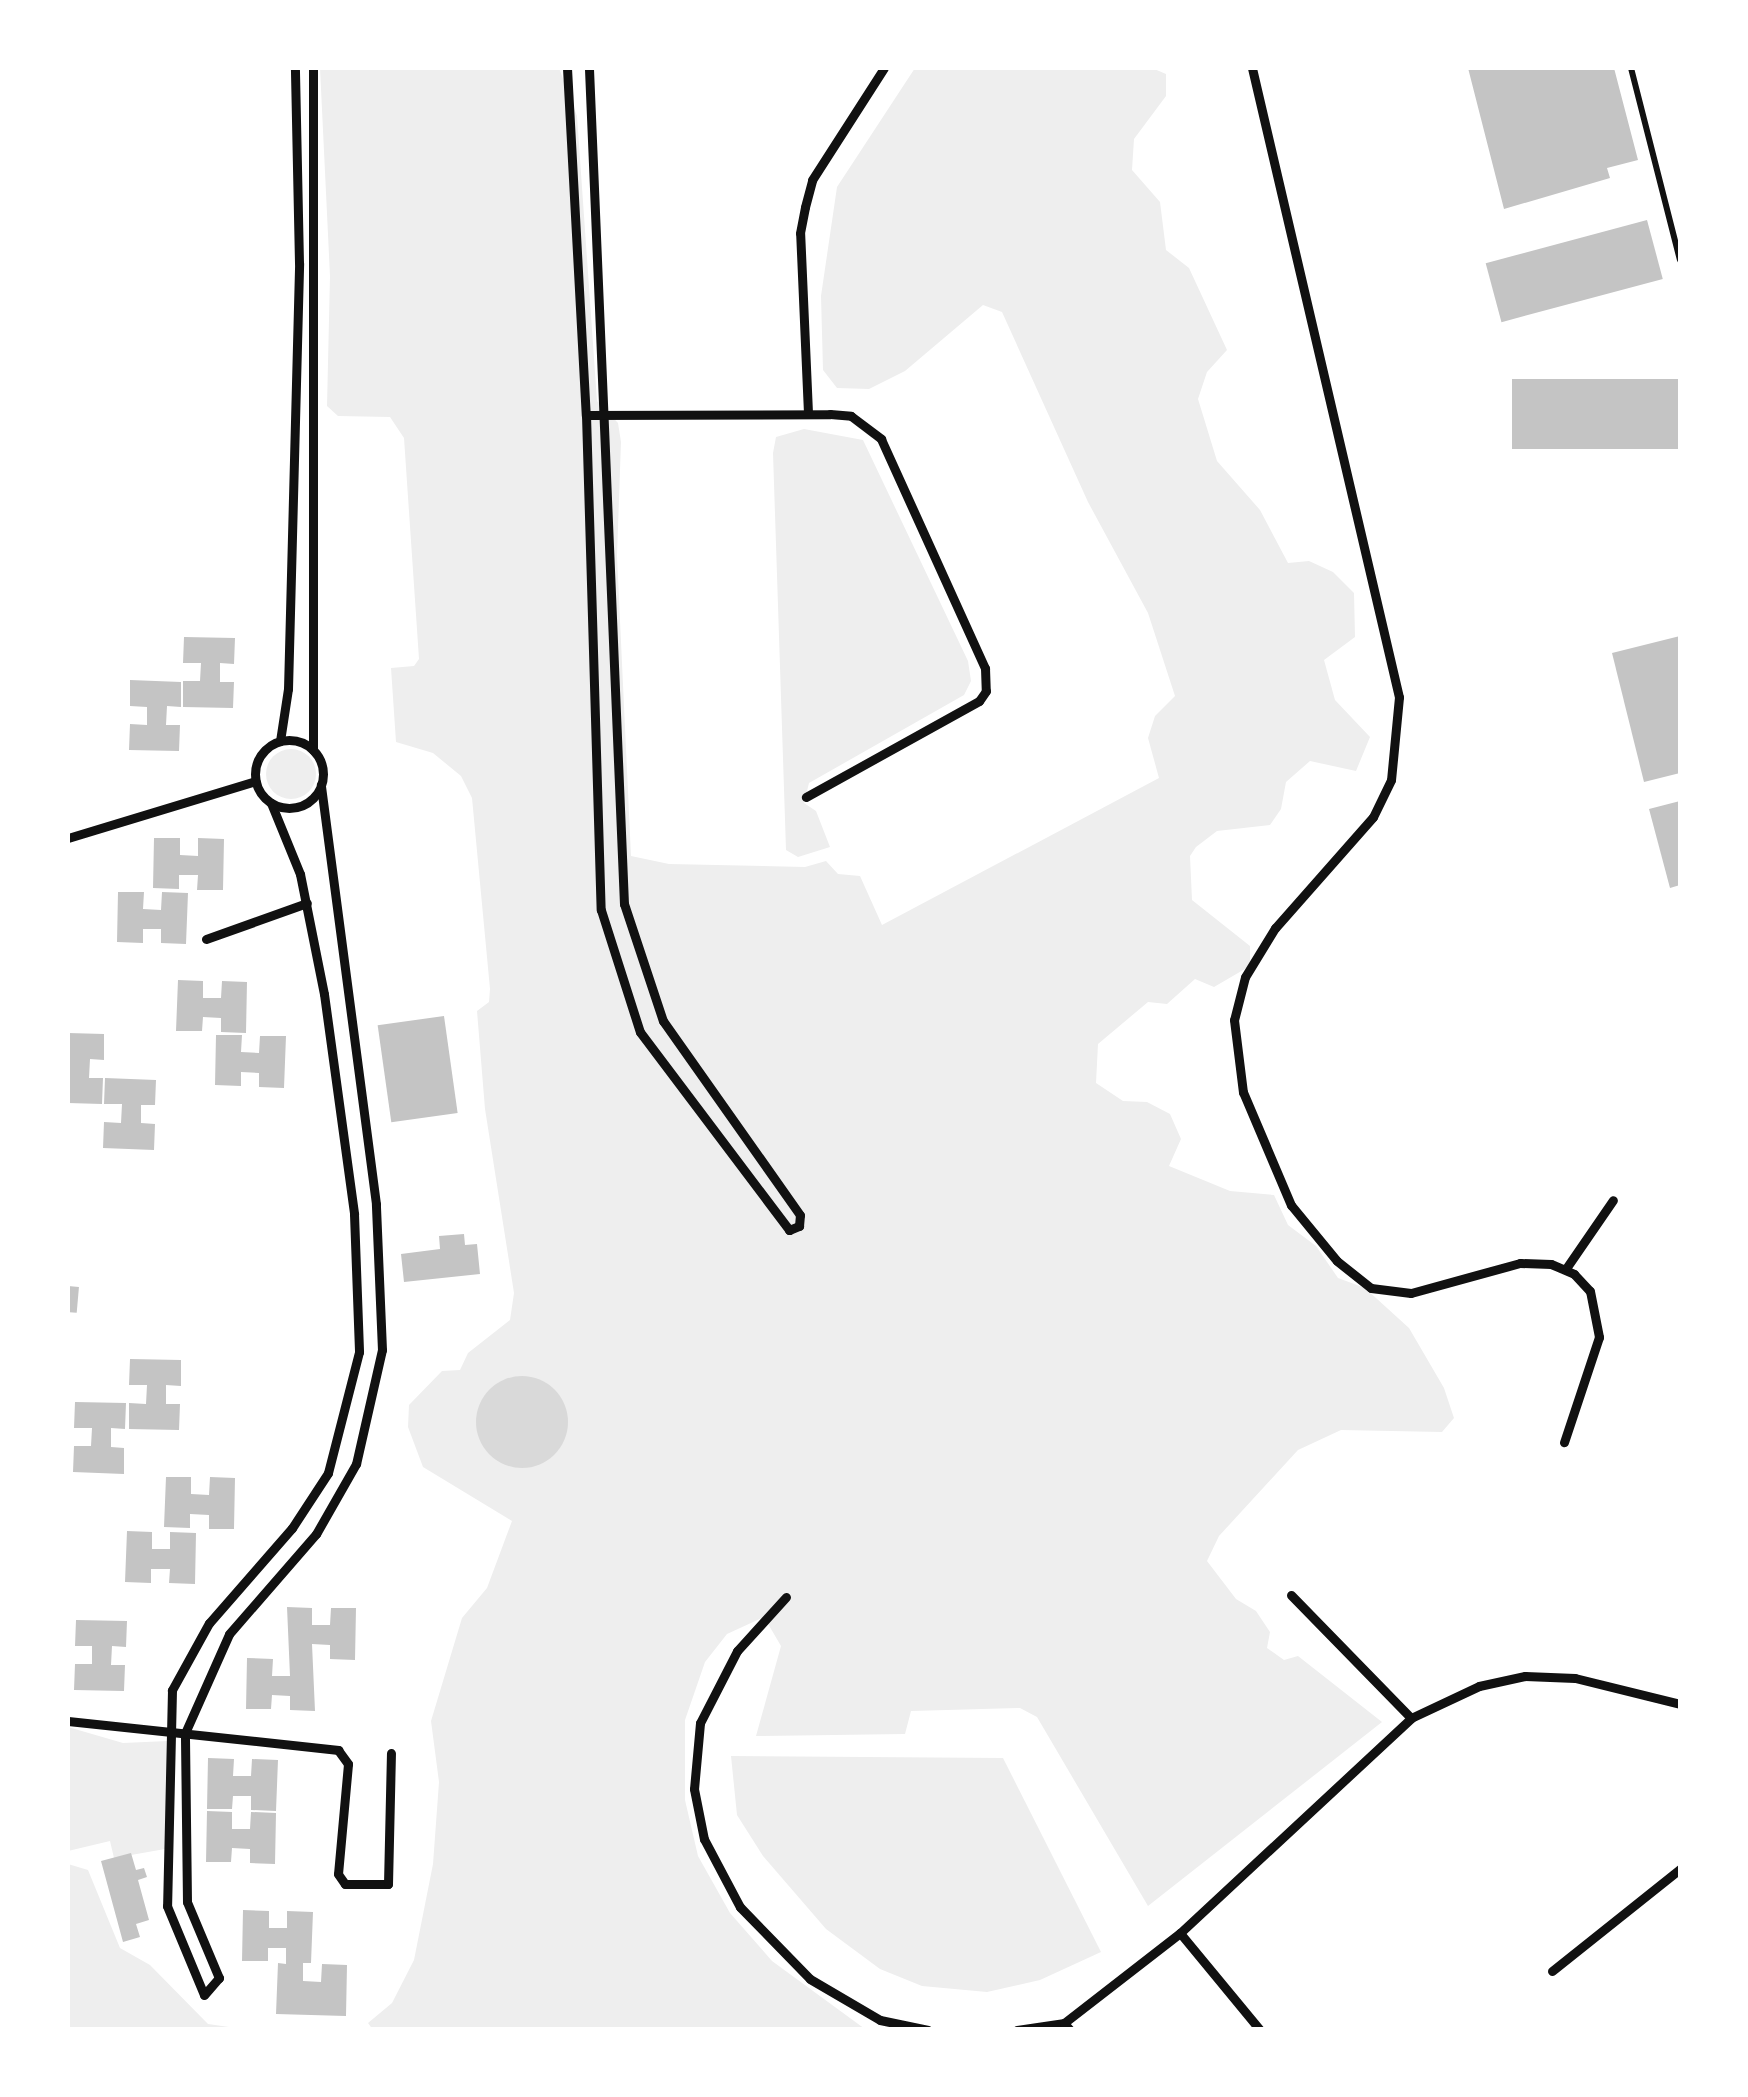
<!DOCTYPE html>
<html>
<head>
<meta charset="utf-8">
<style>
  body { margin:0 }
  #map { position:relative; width:1748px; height:2097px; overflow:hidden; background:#fff; font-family:Roboto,sans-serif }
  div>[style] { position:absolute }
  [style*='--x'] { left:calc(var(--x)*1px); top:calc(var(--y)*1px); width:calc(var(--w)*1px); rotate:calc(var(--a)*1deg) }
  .green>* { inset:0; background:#eee }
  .round { border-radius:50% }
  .water>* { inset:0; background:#d9d9d9 }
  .building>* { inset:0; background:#c4c4c4; transform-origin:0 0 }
  .pedestrian>* { height:6px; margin:-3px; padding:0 3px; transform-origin:3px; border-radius:3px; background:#111 }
  .minor>* { height:9px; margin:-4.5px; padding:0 4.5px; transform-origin:4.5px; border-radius:4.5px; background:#111 }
  .minor>.ring { margin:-4.5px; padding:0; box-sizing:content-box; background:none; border:9px solid #111; border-radius:50% }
  span { translate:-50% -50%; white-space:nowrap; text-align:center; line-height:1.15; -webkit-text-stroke:8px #fff; paint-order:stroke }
  .frame { position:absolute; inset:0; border:70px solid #fff; pointer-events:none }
</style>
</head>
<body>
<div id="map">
  <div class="green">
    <i style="clip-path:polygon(320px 68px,559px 68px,577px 116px,597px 401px,618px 423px,621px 442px,617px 556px,631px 856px,669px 864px,805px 867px,826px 861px,838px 874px,860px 876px,882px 925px,1159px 778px,1148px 738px,1155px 716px,1175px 696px,1148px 613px,1088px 502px,1002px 312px,983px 305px,905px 371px,869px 389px,837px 388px,823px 370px,821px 296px,837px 187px,915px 68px,1152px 68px,1166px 74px,1166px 96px,1134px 139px,1132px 170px,1160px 202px,1166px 250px,1189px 268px,1227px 350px,1207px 372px,1198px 399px,1217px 461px,1260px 510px,1288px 563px,1309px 561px,1333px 572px,1354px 593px,1355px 637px,1324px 660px,1335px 700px,1370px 737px,1356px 771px,1310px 761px,1286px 782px,1281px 809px,1270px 825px,1217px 831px,1196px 847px,1190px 856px,1192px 900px,1250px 946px,1250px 966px,1214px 987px,1195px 979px,1167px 1004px,1148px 1002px,1098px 1044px,1096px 1083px,1123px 1101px,1147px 1102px,1170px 1114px,1181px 1139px,1169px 1166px,1230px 1191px,1274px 1195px,1288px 1225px,1316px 1246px,1338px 1278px,1365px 1288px,1409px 1328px,1444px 1388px,1454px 1418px,1442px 1432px,1341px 1430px,1298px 1450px,1219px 1536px,1207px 1561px,1236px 1599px,1256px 1611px,1270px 1632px,1267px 1648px,1284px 1660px,1298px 1656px,1382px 1722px,1148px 1906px,1037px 1717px,1020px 1708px,911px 1711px,905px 1734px,756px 1736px,781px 1646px,764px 1617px,727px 1634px,705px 1662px,685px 1720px,685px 1800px,698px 1856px,730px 1913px,772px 1961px,865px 2029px,373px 2030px,368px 2023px,392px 2003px,414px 1960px,433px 1864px,439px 1782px,431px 1721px,462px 1618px,487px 1588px,512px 1521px,423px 1467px,408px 1427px,409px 1405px,442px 1371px,460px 1370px,468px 1353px,510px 1320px,514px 1293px,485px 1109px,477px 1011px,489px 1002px,490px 989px,472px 798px,461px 776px,433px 753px,396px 742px,391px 668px,414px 666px,419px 659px,404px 438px,390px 417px,338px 416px,327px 406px,330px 276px)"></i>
    <i style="clip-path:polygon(804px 429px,863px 440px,968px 661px,971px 681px,964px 695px,809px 783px,804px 803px,816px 811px,830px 847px,798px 857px,786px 850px,773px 453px,776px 437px)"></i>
    <i class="round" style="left:266px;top:749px;width:50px;height:50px"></i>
    <i style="clip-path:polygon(68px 1727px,123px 1743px,168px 1741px,165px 1849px,114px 1858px,110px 1841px,68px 1851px)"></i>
    <i style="clip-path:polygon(731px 1756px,1003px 1758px,1101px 1952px,1040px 1980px,987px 1992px,922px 1986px,880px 1969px,826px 1929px,763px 1856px,737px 1815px)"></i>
    <i style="clip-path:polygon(68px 1864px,88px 1870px,120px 1948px,150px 1965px,208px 2024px,243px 2029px,68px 2029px)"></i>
  </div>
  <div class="water">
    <i class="round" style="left:476px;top:1376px;width:92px;height:92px"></i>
  </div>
  <div class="building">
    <i style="clip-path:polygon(1468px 68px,1614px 68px,1638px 160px,1607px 168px,1610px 178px,1504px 209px)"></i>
    <i style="left:1647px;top:220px;width:61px;height:167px;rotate:75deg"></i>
    <i style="left:1680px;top:379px;width:70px;height:168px;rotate:90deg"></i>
    <i style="clip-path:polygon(1680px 636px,1680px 773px,1644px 782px,1612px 653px)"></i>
    <i style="clip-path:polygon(184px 637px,235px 638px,234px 664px,220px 663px,220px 682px,234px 682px,233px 708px,183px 707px,183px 681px,200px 681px,201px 663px,183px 663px)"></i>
    <i style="clip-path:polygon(130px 680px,181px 682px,181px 707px,167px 706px,166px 725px,180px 725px,179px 751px,129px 750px,130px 724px,147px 725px,147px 707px,130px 706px)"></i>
    <i style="clip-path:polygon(1680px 801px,1680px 885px,1670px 888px,1649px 809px)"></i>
    <i style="clip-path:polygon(154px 838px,180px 838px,180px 855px,198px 856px,198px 838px,224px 839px,223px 890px,197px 890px,198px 875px,179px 875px,179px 889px,153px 888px)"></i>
    <i style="clip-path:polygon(118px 892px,144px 892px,143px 909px,161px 910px,162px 892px,188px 893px,186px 944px,161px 943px,161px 929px,143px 929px,143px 943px,117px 942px)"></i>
    <i style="clip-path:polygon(178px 980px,203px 981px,203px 998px,221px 998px,222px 981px,247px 982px,246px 1033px,221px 1032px,221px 1018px,203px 1017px,202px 1031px,176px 1031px)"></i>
    <i style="left:444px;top:1016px;width:98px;height:67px;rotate:82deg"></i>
    <i style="clip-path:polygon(68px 1033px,104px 1034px,104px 1060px,90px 1059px,89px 1078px,103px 1078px,102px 1104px,68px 1103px)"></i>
    <i style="clip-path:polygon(216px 1035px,242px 1035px,241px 1052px,259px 1053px,260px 1036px,286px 1036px,284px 1088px,259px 1087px,259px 1073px,241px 1072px,241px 1086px,215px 1085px)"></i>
    <i style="clip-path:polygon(105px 1078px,156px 1080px,155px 1105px,141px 1105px,141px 1123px,155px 1124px,154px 1150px,103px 1148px,104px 1122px,121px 1123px,122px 1104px,104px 1104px)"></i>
    <i style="clip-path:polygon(464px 1234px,465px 1245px,477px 1244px,480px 1274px,404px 1282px,401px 1254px,440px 1249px,439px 1236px)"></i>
    <i style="left:68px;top:1286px;width:11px;height:26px;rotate:5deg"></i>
    <i style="clip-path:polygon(130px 1359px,181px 1360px,181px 1386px,166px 1385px,166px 1404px,180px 1404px,179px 1430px,129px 1429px,129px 1403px,146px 1404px,147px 1385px,129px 1385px)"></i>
    <i style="clip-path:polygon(75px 1402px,126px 1403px,125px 1429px,111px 1428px,111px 1447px,124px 1448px,124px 1474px,73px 1472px,74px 1446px,91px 1446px,92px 1428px,74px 1428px)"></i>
    <i style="clip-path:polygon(166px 1477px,191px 1477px,191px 1494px,209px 1495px,210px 1477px,235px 1478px,234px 1529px,209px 1529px,209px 1515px,190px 1514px,190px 1528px,164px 1527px)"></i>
    <i style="clip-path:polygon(127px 1531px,152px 1532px,152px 1549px,170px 1549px,170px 1532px,196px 1533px,195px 1584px,169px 1583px,170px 1569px,151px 1569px,151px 1583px,125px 1582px)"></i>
    <i style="clip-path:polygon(287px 1607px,312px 1608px,312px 1625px,330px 1625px,331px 1608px,356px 1608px,355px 1660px,330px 1659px,330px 1645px,312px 1644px,315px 1711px,290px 1710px,290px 1696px,272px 1695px,271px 1709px,246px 1709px,247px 1658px,273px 1659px,272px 1676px,290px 1676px)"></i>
    <i style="clip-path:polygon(76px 1620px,127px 1621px,126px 1647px,112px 1646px,111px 1665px,125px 1665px,124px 1691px,74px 1690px,75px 1664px,92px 1664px,92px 1646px,75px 1646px)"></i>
    <i style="clip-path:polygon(208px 1758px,234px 1759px,233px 1776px,251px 1776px,252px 1759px,278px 1760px,276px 1811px,251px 1810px,251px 1796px,233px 1796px,232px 1809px,207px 1809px)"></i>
    <i style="clip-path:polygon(207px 1811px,232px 1812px,232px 1829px,250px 1829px,251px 1812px,276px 1813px,275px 1864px,250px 1863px,250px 1849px,232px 1848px,231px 1862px,206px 1862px)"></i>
    <i style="clip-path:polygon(131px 1853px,136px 1870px,144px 1868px,147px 1877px,138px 1880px,149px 1920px,136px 1924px,140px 1937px,123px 1942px,101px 1861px)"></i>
    <i style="clip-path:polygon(243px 1910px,269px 1911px,269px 1928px,287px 1928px,287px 1911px,313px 1912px,311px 1963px,303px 1963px,303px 1981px,321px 1982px,322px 1964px,347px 1965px,346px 2016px,276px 2014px,278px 1963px,286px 1964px,286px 1948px,268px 1948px,268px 1961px,242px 1961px)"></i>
  </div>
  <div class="pedestrian">
    <i style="--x:1631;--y:68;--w:198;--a:75.7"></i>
  </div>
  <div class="minor">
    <i style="--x:313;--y:68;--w:682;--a:90"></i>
    <i style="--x:567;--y:68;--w:348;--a:86.9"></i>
    <i style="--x:586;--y:415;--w:495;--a:88.3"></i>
    <i style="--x:601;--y:910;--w:128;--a:72.3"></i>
    <i style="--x:640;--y:1032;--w:248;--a:53"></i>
    <i style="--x:789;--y:1230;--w:11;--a:-22"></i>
    <i style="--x:799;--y:1226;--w:11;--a:-85"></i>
    <i style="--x:800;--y:1215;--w:237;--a:-125.2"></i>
    <i style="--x:663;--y:1021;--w:123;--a:-108.4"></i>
    <i style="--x:624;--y:904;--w:837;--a:-92.4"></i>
    <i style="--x:1252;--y:68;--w:646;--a:76.85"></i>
    <i style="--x:1399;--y:697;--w:83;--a:95.5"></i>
    <i style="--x:1391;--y:780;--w:41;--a:115.9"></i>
    <i style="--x:1373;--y:817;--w:148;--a:131.4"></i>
    <i style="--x:1275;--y:928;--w:57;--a:121.5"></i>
    <i style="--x:1245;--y:977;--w:44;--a:104.3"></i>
    <i style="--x:1234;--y:1020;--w:73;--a:82.9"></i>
    <i style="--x:1243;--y:1092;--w:123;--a:67"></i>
    <i style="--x:1291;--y:1205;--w:72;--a:50.6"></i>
    <i style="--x:1337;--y:1261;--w:43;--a:38.5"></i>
    <i style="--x:1371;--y:1288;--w:40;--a:7.1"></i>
    <i style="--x:1411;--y:1293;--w:113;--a:-15.4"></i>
    <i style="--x:1520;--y:1263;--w:31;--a:2"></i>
    <i style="--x:1551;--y:1264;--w:25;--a:23"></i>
    <i style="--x:1574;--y:1274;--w:23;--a:47"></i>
    <i style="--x:1590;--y:1291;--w:47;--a:78.9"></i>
    <i style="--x:1599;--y:1337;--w:111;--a:108.4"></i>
    <i style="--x:808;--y:413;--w:180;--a:-92.5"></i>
    <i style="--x:800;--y:233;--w:26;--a:-79"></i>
    <i style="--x:805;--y:207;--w:28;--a:-75"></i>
    <i style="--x:812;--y:180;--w:133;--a:-57.3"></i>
    <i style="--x:586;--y:415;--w:244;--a:-0.2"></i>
    <i style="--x:830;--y:414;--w:21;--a:5"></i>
    <i style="--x:851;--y:416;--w:38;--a:37"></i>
    <i style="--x:881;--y:439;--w:252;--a:65.6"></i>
    <i style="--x:985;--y:668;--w:23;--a:88"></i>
    <i style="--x:986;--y:691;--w:12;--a:125"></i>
    <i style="--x:979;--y:701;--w:198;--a:151"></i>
    <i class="ring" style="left:255px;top:740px;width:59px;height:59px"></i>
    <i style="--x:280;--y:741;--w:53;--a:-81.3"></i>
    <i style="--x:288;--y:689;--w:426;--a:-88.5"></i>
    <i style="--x:299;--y:263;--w:195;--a:-91.2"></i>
    <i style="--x:271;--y:803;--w:77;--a:67.8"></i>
    <i style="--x:300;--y:874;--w:122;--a:78.7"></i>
    <i style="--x:324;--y:994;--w:222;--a:82.2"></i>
    <i style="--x:354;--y:1214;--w:138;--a:87.9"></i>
    <i style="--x:359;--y:1352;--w:125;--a:104.4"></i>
    <i style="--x:328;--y:1473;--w:66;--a:123.2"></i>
    <i style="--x:292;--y:1528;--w:126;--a:131.1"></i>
    <i style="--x:209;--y:1623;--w:77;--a:118.9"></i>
    <i style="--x:172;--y:1690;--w:216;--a:91.3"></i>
    <i style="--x:167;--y:1906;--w:96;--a:67.4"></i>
    <i style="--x:204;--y:1995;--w:23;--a:-49"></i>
    <i style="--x:219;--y:1978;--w:82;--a:-112.8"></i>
    <i style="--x:187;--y:1902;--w:169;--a:-90.7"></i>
    <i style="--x:185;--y:1733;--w:108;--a:-66"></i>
    <i style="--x:229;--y:1634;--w:133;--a:-49"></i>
    <i style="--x:316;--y:1534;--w:81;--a:-60.3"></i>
    <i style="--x:356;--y:1464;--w:117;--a:-77.2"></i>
    <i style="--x:382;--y:1350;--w:146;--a:-92.4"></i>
    <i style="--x:376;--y:1204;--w:423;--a:-97.5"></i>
    <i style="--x:68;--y:838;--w:196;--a:-16.9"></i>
    <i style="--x:206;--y:939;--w:107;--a:-19.6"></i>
    <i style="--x:1567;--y:1267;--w:81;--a:-55.5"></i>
    <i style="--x:1291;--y:1595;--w:172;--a:45.7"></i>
    <i style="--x:786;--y:1597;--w:73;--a:132.2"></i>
    <i style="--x:737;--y:1651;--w:81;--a:117.2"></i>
    <i style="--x:700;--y:1723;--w:66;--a:95.2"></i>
    <i style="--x:694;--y:1789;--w:51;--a:78.7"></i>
    <i style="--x:704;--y:1839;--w:77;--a:62.1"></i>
    <i style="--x:740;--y:1907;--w:100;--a:45.8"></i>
    <i style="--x:810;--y:1979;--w:81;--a:30.4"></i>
    <i style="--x:880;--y:2020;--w:49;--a:11.8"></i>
    <i style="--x:68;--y:1721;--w:272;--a:6.1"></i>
    <i style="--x:338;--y:1750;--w:17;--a:54"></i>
    <i style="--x:348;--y:1764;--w:110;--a:95.2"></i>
    <i style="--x:338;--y:1874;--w:12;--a:55"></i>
    <i style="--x:345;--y:1884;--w:43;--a:0"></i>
    <i style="--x:388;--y:1884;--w:131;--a:-88.7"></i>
    <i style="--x:1180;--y:1933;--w:126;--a:50.5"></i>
    <i style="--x:1552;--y:1971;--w:164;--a:-38.6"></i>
    <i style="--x:1017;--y:2030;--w:48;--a:-8.5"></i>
    <i style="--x:1070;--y:2030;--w:9;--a:-131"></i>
    <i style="--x:1064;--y:2023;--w:147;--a:-37.8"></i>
    <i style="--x:1180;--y:1933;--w:316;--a:-42.9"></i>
    <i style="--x:1411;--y:1718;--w:75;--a:-25.2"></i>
    <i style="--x:1479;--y:1686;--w:47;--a:-12.3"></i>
    <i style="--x:1525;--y:1676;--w:50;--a:2.3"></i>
    <i style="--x:1575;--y:1678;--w:108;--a:13.9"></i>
  </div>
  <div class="frame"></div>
</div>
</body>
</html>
